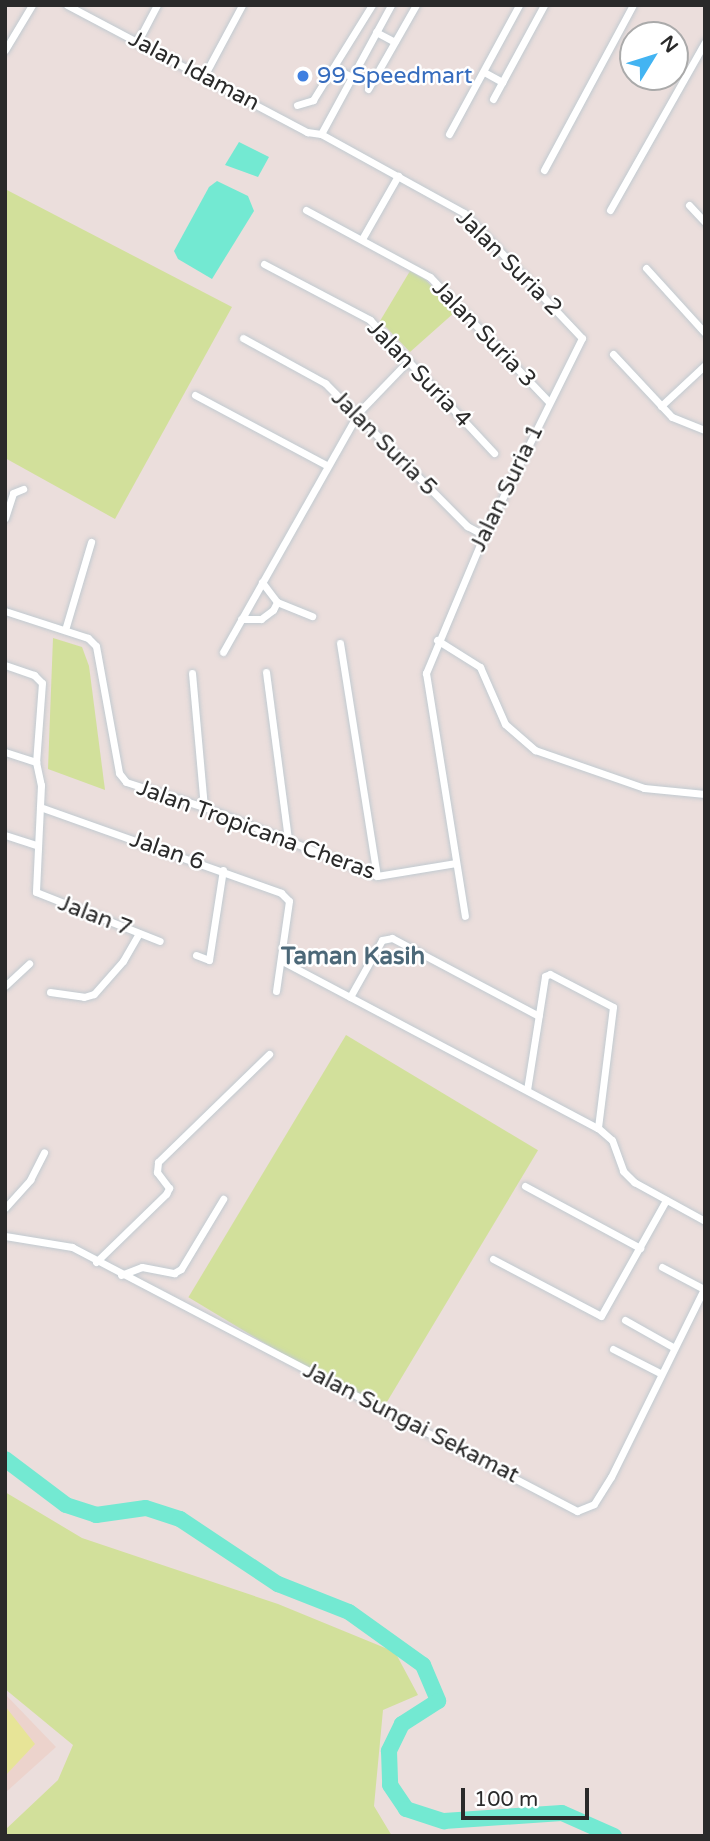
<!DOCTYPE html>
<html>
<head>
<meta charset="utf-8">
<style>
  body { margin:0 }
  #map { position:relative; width:710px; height:1841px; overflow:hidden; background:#ebdedc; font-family:"Varela Round",sans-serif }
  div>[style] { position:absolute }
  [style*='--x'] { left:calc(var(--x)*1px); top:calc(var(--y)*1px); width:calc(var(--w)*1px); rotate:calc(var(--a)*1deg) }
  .education>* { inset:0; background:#ecd3cc }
  .green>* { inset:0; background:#d2e09b; transform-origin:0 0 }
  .pitch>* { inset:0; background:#e7e497 }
  .water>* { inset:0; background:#73e9d2 }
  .river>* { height:16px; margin:-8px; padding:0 8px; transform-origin:8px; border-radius:8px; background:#73e9d2 }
  .roads { filter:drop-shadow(0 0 2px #c1cad0) drop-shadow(0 0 2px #c1cad0) }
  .street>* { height:7px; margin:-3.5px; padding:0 3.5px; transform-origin:3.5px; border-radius:3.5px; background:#fff }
  .dots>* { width:19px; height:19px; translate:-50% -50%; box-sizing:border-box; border:4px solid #fff; border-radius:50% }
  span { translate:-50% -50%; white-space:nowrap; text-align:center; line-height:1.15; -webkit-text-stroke:5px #fff; paint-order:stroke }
  .street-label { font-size:23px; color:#2a2a2a }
  .shop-label { font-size:23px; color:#366cbe }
  .left { translate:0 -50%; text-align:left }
  .neighbourhood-label { font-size:24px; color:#4c6878; font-weight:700 }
  .frame { position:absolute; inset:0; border:7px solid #2a2a2a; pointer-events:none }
  .north { position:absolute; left:619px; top:21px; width:70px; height:70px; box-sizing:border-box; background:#fff; border:2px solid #aaa; border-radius:50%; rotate:52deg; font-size:19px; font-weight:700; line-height:28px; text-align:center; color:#2a2a2a }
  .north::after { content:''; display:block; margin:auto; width:24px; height:32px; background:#43b4f2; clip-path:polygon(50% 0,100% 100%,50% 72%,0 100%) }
  .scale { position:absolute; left:461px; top:1788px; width:128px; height:32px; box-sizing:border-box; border:4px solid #2a2a2a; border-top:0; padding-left:9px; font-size:21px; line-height:24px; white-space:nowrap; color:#2a2a2a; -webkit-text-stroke:5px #fff; paint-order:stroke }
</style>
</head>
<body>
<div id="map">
  <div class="education">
    <i style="clip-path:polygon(5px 1694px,56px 1747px,5px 1793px)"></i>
  </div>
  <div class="green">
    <i style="clip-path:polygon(5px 189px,232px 307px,115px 519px,5px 458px)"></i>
    <i style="clip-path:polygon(410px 271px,426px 280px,455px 312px,410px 352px,380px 321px)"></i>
    <i style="clip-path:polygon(53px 638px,82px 647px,89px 666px,105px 790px,48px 769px)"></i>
    <i style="left:346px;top:1035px;width:224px;height:306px;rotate:31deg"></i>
    <i style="clip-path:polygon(5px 1492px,82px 1538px,278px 1604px,395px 1652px,418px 1695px,383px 1710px,374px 1806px,392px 1836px,5px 1836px,5px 1830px,58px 1780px,73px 1745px,5px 1689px)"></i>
  </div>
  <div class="pitch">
    <i style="clip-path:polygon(5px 1706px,35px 1744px,5px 1776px)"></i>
  </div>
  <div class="water">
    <i style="clip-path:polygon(239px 142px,269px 157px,258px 177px,225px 165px)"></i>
    <i style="clip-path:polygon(217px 181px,248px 196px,254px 211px,212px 279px,178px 259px,174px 251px,209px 187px)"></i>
  </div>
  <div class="river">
    <i style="--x:5;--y:1459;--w:76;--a:37"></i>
    <i style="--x:66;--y:1505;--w:32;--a:18"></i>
    <i style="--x:96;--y:1515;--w:50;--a:-8"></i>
    <i style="--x:146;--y:1508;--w:36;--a:18"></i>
    <i style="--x:180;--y:1519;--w:118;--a:33.6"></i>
    <i style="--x:278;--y:1584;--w:76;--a:21.5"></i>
    <i style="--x:349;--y:1612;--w:91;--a:35.6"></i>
    <i style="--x:423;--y:1665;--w:39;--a:67"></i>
    <i style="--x:438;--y:1701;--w:43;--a:147.4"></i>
    <i style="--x:402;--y:1724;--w:30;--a:116"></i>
    <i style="--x:389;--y:1751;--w:34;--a:88"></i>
    <i style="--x:390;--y:1785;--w:29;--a:56"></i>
    <i style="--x:406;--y:1809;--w:40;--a:18"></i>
    <i style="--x:444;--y:1821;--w:118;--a:-3.9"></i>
    <i style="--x:562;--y:1813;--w:57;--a:23.9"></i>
  </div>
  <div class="roads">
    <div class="street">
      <i style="--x:67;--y:5;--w:272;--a:27.9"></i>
      <i style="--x:307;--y:132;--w:14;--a:8"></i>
      <i style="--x:321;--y:134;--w:163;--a:28.9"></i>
      <i style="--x:464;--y:213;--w:172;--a:46.7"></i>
      <i style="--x:582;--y:338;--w:220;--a:116.4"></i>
      <i style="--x:484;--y:535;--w:150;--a:112.8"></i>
      <i style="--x:426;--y:673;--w:246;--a:80.9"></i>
      <i style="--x:376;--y:32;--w:21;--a:28"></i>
      <i style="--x:138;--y:41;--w:41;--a:-62.2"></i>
      <i style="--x:5;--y:50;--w:52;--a:-59"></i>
      <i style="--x:333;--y:68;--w:21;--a:25"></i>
      <i style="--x:484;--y:72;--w:21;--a:29"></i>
      <i style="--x:204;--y:76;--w:81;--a:-61.8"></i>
      <i style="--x:368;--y:89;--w:97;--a:-60.3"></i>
      <i style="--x:493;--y:99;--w:107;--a:-61.5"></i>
      <i style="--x:297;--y:105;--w:17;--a:-17"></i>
      <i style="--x:313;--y:100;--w:112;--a:-58.2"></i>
      <i style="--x:321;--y:134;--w:147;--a:-61.5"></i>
      <i style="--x:449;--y:134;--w:147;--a:-61.5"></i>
      <i style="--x:544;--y:170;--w:187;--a:-61.7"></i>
      <i style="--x:689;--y:205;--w:23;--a:47"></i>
      <i style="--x:306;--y:210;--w:141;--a:28.4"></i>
      <i style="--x:430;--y:277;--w:173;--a:46.4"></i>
      <i style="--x:610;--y:210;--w:193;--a:-60.5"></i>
      <i style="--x:362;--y:239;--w:73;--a:-60.3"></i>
      <i style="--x:264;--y:264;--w:120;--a:27.8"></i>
      <i style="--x:370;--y:320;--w:182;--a:47"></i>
      <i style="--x:646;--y:268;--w:88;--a:47.8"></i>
      <i style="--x:243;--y:338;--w:94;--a:28.8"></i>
      <i style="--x:325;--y:383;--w:202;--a:45.2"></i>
      <i style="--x:467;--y:526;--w:19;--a:28"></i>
      <i style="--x:613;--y:354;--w:86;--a:46.9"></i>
      <i style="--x:672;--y:417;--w:35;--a:22"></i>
      <i style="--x:195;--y:395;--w:149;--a:28.1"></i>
      <i style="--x:661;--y:406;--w:60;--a:-43"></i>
      <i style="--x:5;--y:518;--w:26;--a:-72"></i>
      <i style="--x:13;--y:493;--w:11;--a:-22"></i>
      <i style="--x:277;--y:602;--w:38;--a:22"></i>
      <i style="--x:5;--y:611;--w:87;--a:18"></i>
      <i style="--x:88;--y:638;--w:11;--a:45"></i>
      <i style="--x:96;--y:646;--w:129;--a:79.7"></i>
      <i style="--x:119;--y:773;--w:11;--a:52"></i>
      <i style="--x:126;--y:782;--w:82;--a:17.8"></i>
      <i style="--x:204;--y:807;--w:186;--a:21.7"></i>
      <i style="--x:377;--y:876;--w:80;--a:-9.3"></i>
      <i style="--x:241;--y:619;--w:20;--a:0"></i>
      <i style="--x:261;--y:619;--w:15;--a:-37"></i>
      <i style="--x:273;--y:610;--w:9;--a:-63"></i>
      <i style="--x:277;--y:602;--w:25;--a:-127"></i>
      <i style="--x:65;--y:630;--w:92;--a:-73.5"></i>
      <i style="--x:437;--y:640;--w:51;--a:32.1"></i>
      <i style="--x:480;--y:667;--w:62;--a:66.3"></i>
      <i style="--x:505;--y:724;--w:40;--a:41"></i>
      <i style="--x:535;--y:750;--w:115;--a:19.2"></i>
      <i style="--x:644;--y:788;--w:61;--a:5.6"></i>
      <i style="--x:340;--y:643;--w:236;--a:81"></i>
      <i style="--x:223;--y:652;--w:274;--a:-60.5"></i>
      <i style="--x:358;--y:413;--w:72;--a:-46.1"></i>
      <i style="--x:5;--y:665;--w:31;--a:19"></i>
      <i style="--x:34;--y:675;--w:11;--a:45"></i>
      <i style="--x:42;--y:683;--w:79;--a:94.3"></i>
      <i style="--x:36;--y:762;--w:24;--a:78"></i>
      <i style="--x:41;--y:785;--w:107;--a:92.7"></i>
      <i style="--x:36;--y:892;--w:133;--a:21.6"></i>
      <i style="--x:266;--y:672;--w:168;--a:82.5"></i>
      <i style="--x:192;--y:673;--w:135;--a:84.9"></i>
      <i style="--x:5;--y:752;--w:33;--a:18"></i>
      <i style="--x:40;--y:807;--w:256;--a:19.6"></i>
      <i style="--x:281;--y:893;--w:11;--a:45"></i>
      <i style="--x:289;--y:901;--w:91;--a:98.2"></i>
      <i style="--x:5;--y:835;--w:33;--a:18"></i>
      <i style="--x:196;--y:955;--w:14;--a:21"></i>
      <i style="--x:209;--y:960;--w:91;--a:-81.2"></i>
      <i style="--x:282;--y:961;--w:357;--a:27.9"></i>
      <i style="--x:598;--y:1128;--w:18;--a:41"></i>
      <i style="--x:612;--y:1140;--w:33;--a:70"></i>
      <i style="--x:623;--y:1171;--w:16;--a:45"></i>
      <i style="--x:634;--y:1182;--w:81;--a:28.8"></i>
      <i style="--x:5;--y:986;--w:33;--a:-43"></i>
      <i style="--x:50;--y:992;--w:34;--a:8"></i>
      <i style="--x:84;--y:997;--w:10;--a:-17"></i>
      <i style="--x:94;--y:994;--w:44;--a:-48.7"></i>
      <i style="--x:123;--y:961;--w:32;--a:-60"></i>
      <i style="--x:350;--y:997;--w:65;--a:-60.7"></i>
      <i style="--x:382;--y:940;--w:10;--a:-11"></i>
      <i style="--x:392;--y:938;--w:166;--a:28"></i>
      <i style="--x:527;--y:1090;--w:115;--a:-81"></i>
      <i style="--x:545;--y:976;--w:5;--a:-22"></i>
      <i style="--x:550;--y:974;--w:71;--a:27.6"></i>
      <i style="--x:613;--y:1007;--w:122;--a:97.1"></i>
      <i style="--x:525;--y:1186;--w:131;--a:28.3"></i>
      <i style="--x:5;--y:1208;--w:38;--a:-48"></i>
      <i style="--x:30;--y:1180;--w:31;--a:-63"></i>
      <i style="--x:5;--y:1236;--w:68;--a:9.3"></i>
      <i style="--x:72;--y:1247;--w:570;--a:27.6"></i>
      <i style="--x:577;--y:1511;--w:18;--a:-22"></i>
      <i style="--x:594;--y:1504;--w:32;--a:-58"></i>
      <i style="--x:611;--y:1477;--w:212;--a:-63.7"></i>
      <i style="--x:493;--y:1259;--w:122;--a:27.8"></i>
      <i style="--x:601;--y:1316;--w:133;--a:-60.7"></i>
      <i style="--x:96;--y:1262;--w:98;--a:-44.2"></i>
      <i style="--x:166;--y:1194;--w:7;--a:-63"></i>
      <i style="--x:169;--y:1188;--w:20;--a:-127"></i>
      <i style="--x:157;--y:1172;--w:10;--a:-84"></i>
      <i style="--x:158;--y:1162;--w:155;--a:-44.2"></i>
      <i style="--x:662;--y:1267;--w:47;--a:27.6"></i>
      <i style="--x:121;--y:1275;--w:22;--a:-21"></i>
      <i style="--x:142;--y:1267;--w:33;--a:11"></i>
      <i style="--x:174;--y:1273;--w:8;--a:-30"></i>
      <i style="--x:181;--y:1269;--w:82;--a:-59"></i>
      <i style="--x:625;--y:1320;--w:55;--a:29.4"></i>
      <i style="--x:613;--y:1349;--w:53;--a:27.1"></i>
    </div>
  </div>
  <div class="dots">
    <i style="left:303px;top:76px;background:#3f7fe0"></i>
  </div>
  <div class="street-label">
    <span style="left:194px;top:71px;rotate:28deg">Jalan Idaman</span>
    <span style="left:509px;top:263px;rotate:45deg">Jalan Suria 2</span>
    <span style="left:484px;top:334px;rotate:46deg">Jalan Suria 3</span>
    <span style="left:419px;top:374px;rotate:46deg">Jalan Suria 4</span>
    <span style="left:384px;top:443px;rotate:45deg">Jalan Suria 5</span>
    <span style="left:507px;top:488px;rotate:-64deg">Jalan Suria 1</span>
    <span style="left:256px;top:830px;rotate:20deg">Jalan Tropicana Cheras</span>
    <span style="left:167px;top:851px;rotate:19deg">Jalan 6</span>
    <span style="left:95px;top:916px;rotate:21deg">Jalan 7</span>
    <span style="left:411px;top:1423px;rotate:27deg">Jalan Sungai Sekamat</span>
  </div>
  <div class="shop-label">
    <span class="left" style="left:317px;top:76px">99 Speedmart</span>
  </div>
  <div class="neighbourhood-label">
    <span style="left:353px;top:957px">Taman Kasih</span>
  </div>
  <div class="frame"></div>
  <div class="north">N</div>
  <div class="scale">100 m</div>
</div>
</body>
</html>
